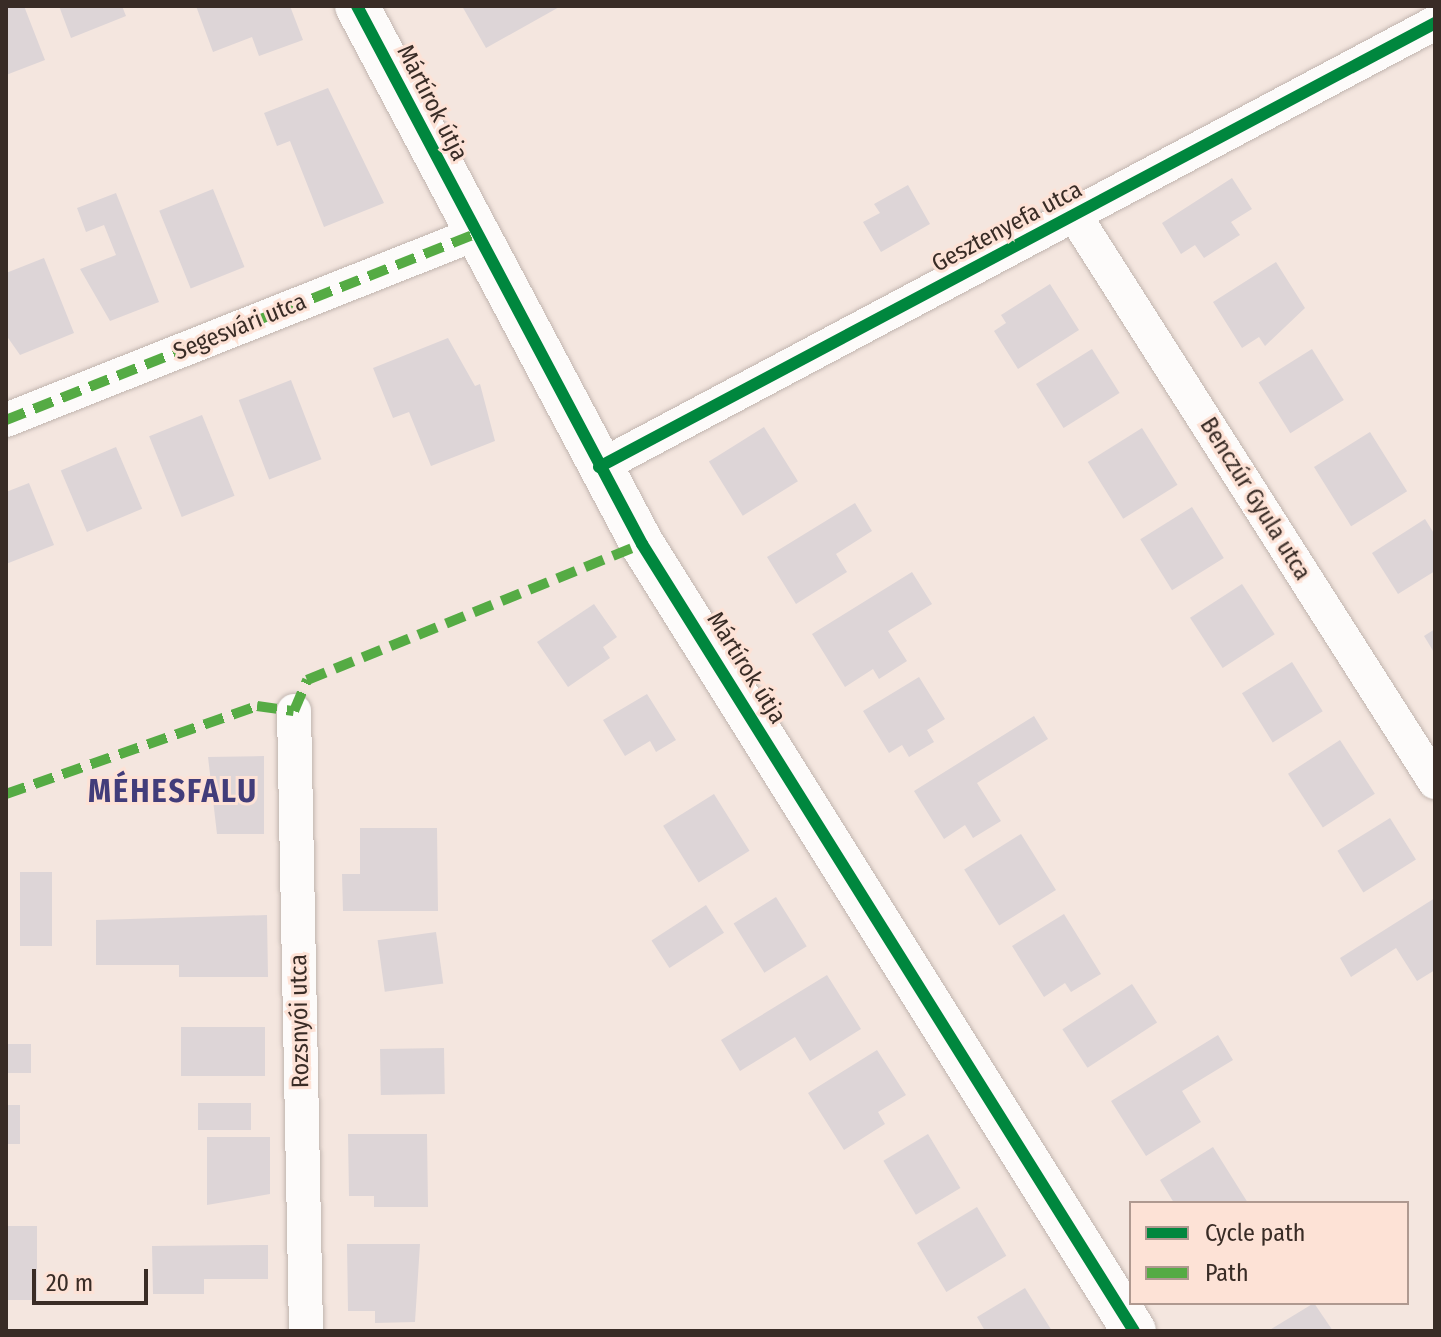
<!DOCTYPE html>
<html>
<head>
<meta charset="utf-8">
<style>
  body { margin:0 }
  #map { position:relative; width:1441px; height:1337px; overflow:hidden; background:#f4e6df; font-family:"Fira Sans Condensed",sans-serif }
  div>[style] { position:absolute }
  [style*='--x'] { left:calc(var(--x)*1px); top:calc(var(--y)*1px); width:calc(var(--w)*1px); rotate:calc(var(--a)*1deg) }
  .building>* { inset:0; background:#ddd5d7; transform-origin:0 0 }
  .roads { filter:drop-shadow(0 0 2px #c1b5af) drop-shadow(0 0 2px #c1b5af) }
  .street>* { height:34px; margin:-17px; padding:0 17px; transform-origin:17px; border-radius:17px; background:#fdfbfa }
  .secondary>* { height:44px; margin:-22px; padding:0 22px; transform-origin:22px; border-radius:22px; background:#fdfbfa }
  .quiet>* { height:10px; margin-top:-5px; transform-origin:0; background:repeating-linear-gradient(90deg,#55ab44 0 20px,transparent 0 30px) }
  .cycleway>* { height:12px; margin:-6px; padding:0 6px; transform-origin:6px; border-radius:6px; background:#00873e }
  span { translate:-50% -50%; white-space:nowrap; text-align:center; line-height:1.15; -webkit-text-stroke:6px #fde2d6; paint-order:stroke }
  .street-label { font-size:24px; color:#392c26 }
  .district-label { font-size:32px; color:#423d7a; font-weight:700; letter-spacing:2px }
  .frame { position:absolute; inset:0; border:8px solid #392c26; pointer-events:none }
  .legend { position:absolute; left:1129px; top:1201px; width:280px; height:104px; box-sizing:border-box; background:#fde2d6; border:2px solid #af9990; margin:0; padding:10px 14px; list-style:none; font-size:24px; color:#392c26 }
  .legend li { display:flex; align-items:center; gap:16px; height:40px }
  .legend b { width:40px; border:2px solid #af9990 }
  .scale { position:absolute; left:32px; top:1269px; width:116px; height:36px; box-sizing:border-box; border:4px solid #392c26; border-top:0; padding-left:10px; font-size:24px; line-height:28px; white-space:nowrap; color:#392c26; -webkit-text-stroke:6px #fde2d6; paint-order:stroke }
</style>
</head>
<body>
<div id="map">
  <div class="building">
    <i style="clip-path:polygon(6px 6px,24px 6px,45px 60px,6px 75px)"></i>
    <i style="clip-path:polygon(59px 6px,122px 6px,126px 16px,71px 38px)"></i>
    <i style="clip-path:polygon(196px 6px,290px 6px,303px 40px,259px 56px,252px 37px,213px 52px)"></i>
    <i style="clip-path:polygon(462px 6px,561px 6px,486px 48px)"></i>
    <i style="clip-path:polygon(328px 88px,384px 203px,324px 227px,290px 141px,277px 146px,264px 113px)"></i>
    <i style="clip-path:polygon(1232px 178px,1252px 209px,1231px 222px,1240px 235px,1204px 258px,1195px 245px,1181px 254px,1162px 223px)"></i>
    <i style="clip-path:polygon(908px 185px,930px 224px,881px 252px,863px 222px,880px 213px,874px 204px)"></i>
    <i style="left:213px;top:189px;width:84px;height:58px;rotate:68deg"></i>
    <i style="clip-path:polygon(116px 193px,159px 302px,110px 321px,80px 269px,116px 255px,104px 225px,86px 232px,77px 208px)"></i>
    <i style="clip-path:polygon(44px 258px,74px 333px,20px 355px,6px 335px,6px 273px)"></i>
    <i style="clip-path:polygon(1276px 262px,1305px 308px,1265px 346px,1259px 337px,1242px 348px,1213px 302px)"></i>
    <i style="clip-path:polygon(1050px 284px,1079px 330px,1018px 369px,994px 331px,1006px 323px,1001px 315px)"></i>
    <i style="clip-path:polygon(448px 338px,475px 386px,480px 384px,495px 441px,431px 466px,409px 412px,393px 418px,373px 368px)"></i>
    <i style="left:1092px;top:349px;width:52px;height:66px;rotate:58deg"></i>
    <i style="left:1312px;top:349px;width:60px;height:63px;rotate:58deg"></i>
    <i style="left:291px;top:380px;width:85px;height:56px;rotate:69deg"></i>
    <i style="left:202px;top:415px;width:87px;height:57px;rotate:68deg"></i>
    <i style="left:764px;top:427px;width:64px;height:65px;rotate:58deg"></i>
    <i style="left:1142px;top:428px;width:67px;height:64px;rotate:58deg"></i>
    <i style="left:1370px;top:432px;width:70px;height:66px;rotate:58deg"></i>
    <i style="left:116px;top:447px;width:67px;height:60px;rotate:67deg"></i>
    <i style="clip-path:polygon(29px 483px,54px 545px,6px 564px,6px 492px)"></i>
    <i style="clip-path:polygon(855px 503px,872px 531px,836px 554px,847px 572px,796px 604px,767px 557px)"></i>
    <i style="left:1192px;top:507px;width:60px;height:61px;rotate:58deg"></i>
    <i style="clip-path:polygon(1425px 519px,1435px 535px,1435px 571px,1398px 594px,1372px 553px)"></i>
    <i style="clip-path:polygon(912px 572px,932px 604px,888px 631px,907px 661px,879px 679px,873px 669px,845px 687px,812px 634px)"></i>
    <i style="left:1242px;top:584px;width:60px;height:62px;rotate:57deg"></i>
    <i style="clip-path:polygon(594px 604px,617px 637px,603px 647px,610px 658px,568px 687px,537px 642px)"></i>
    <i style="clip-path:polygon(1435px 629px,1435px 654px,1424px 636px)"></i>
    <i style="left:1292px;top:662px;width:58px;height:59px;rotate:58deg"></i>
    <i style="clip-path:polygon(919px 677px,945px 719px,927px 730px,934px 742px,909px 757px,902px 745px,889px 753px,863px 711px)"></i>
    <i style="clip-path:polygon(647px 694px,676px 740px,656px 752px,650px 741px,625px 756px,603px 720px)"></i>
    <i style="clip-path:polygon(1034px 716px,1048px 739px,977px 783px,1001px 821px,973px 838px,965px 825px,944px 839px,914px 791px)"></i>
    <i style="left:1340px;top:740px;width:64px;height:62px;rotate:57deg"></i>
    <i style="clip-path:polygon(264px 756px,264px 834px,217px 834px,208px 757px)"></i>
    <i style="left:714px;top:794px;width:67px;height:60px;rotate:58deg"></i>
    <i style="left:1390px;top:818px;width:49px;height:62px;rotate:58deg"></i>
    <i style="clip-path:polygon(360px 828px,437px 828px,438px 911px,343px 911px,342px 874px,360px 874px)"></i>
    <i style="left:1021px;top:834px;width:66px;height:67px;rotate:58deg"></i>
    <i style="left:52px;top:872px;width:74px;height:32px;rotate:90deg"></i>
    <i style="left:776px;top:897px;width:58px;height:50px;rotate:58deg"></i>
    <i style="clip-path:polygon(1435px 898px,1435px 970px,1417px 981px,1396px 948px,1351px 977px,1340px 958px)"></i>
    <i style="left:706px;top:905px;width:33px;height:65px;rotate:57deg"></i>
    <i style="clip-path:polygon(1064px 914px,1101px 974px,1071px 992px,1065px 983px,1044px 997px,1012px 946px)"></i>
    <i style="clip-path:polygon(267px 915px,268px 977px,179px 977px,179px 965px,96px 965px,96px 920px)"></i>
    <i style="left:436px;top:932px;width:52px;height:59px;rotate:82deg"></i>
    <i style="clip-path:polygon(827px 975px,861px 1029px,810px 1061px,795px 1037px,740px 1071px,721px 1040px)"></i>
    <i style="left:1132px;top:984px;width:46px;height:83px;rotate:57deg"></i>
    <i style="left:265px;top:1027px;width:49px;height:84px;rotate:90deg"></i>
    <i style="clip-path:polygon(1218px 1035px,1233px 1060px,1182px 1091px,1201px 1122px,1146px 1156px,1111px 1101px)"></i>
    <i style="left:6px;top:1044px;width:25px;height:29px"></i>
    <i style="left:444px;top:1048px;width:46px;height:64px;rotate:89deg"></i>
    <i style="clip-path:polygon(877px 1050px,906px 1095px,878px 1112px,885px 1124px,844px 1150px,808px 1093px)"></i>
    <i style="left:198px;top:1103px;width:53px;height:27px"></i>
    <i style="left:6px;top:1105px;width:14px;height:39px"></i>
    <i style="clip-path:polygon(348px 1134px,427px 1134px,428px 1207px,374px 1207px,374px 1196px,349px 1196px)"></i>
    <i style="left:928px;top:1134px;width:63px;height:52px;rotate:59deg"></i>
    <i style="clip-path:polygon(207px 1137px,270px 1137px,270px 1194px,207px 1205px)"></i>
    <i style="clip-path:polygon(1213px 1147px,1248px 1203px,1174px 1203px,1160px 1180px)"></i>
    <i style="left:977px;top:1207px;width:57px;height:70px;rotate:59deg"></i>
    <i style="left:6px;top:1226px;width:31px;height:74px"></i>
    <i style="clip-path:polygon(347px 1244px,420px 1244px,415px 1322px,375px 1323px,375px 1311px,348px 1311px)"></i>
    <i style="clip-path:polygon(268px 1245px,268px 1279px,204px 1279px,204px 1294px,153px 1294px,152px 1246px)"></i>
    <i style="clip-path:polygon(1025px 1288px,1052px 1331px,985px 1331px,977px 1317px)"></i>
    <i style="clip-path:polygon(1314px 1303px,1333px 1331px,1268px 1331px)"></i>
  </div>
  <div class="roads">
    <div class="street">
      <i style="--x:1075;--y:216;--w:671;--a:57.54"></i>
      <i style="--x:6;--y:420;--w:505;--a:-21.63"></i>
      <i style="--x:599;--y:467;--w:947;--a:-27.97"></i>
      <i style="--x:294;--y:711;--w:620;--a:88.89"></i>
    </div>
    <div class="secondary">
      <i style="--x:357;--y:6;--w:609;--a:62.09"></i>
      <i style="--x:642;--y:544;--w:928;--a:57.99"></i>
    </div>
  </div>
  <div class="quiet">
    <i style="--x:6;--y:420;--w:505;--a:-21.63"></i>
    <i style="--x:6;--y:794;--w:266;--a:-19.3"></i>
    <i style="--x:257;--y:706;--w:37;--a:8"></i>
    <i style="--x:294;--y:711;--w:34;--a:-67"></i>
    <i style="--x:307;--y:680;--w:362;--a:-22.1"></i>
  </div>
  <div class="cycleway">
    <i style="--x:357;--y:6;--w:609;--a:62.09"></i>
    <i style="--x:642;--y:544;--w:928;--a:57.99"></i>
    <i style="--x:599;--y:467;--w:947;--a:-27.97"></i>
  </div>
  <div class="street-label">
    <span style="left:432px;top:103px;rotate:63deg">Mártírok útja</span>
    <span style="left:1007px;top:227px;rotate:-28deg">Gesztenyefa utca</span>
    <span style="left:240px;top:327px;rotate:-22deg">Segesvári utca</span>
    <span style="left:1255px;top:499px;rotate:58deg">Benczúr Gyula utca</span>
    <span style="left:746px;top:668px;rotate:58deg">Mártírok útja</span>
    <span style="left:300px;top:1021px;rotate:-91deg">Rozsnyói utca</span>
  </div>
  <div class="district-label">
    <span style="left:173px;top:791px">MÉHESFALU</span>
  </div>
  <div class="frame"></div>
  <ul class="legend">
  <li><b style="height:10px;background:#00873e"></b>Cycle path</li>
  <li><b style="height:10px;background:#55ab44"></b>Path</li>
  </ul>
  <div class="scale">20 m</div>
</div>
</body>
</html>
